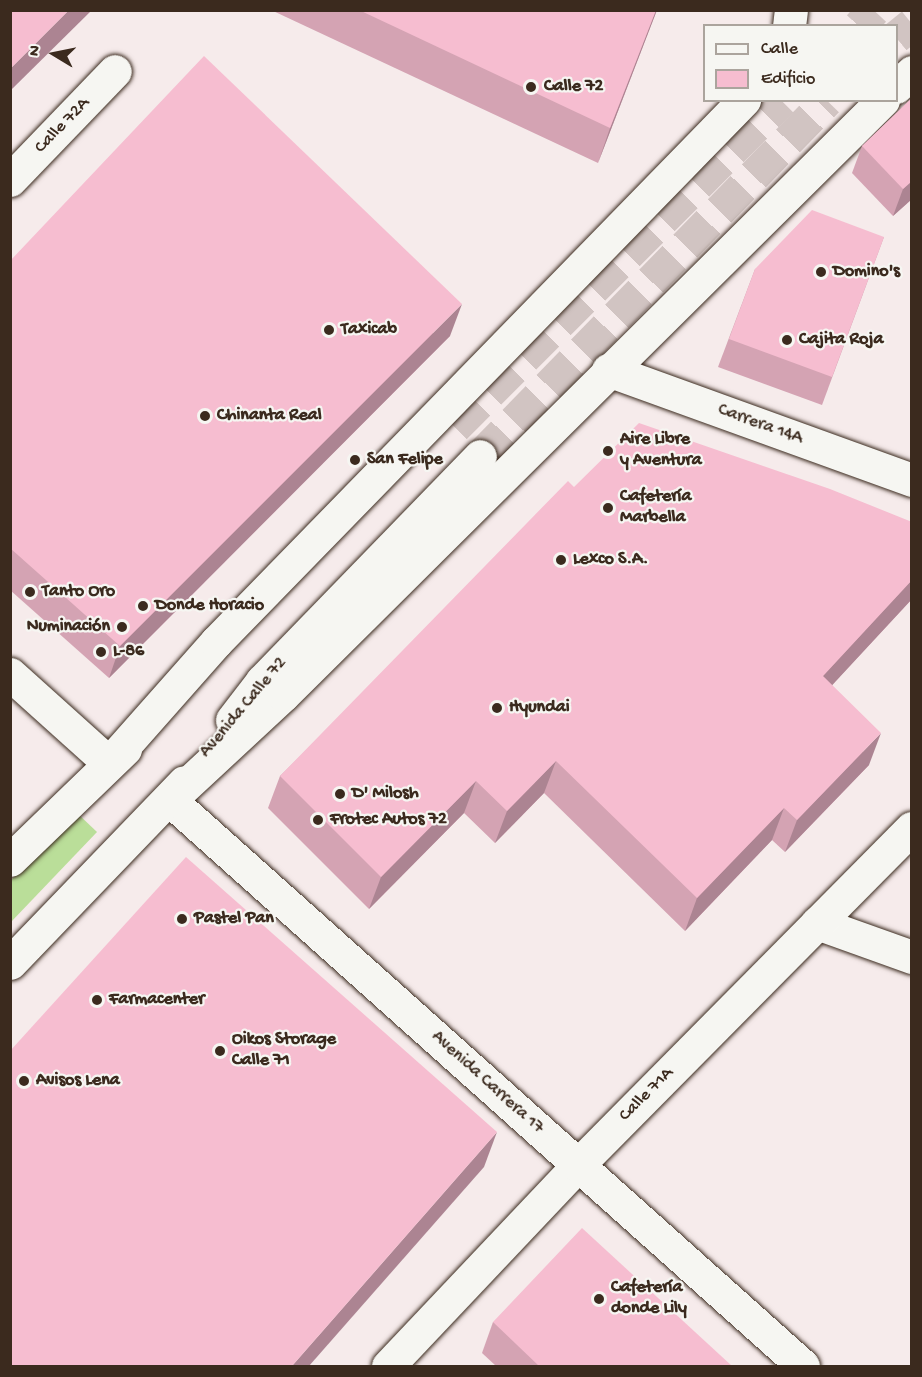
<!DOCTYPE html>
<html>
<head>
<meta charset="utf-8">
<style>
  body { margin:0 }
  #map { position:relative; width:922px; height:1377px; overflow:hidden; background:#f6ebeb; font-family:"Gochi Hand",sans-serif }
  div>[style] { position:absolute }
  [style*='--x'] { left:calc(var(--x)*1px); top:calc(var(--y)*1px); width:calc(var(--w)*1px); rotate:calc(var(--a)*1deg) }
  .green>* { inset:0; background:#bade99 }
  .secondary-tunnel>* { height:33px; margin-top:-16.5px; transform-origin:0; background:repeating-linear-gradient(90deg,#d1c4c2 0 33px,transparent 0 49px) }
  .roads { filter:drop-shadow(0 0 2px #3b2a1e) drop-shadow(0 0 2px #3b2a1e) }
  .minor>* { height:33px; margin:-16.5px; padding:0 16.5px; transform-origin:16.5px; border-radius:16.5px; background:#f6f6f2 }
  .secondary>* { height:33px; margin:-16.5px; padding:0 16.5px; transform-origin:16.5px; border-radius:16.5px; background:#f6f6f2 }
  .wall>* { inset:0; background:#d4a3b3 }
  .shaded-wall>* { inset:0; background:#ac8492 }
  .building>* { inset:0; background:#f6bdd0 }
  .dots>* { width:16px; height:16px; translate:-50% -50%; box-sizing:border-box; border:3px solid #f6f6f2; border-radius:50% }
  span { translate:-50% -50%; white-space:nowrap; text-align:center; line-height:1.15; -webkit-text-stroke:4.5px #f6f6f2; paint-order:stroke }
  .poi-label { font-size:18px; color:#3b2a1e; font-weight:700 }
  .left { translate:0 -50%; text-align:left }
  .right { translate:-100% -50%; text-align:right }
  .street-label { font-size:18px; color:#3b2a1e }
  .frame { position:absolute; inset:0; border:12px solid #3b2a1e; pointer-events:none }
  .legend { position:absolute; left:703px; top:24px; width:195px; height:78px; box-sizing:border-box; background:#f6f6f2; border:2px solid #aba49d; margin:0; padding:8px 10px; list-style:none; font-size:18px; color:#3b2a1e }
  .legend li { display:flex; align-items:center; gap:12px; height:30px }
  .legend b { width:30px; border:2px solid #aba49d }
  .north { position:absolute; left:24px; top:24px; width:60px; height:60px; -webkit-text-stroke:4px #f6f6f2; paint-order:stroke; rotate:280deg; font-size:16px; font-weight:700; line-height:24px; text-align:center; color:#3b2a1e }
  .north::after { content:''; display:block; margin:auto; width:21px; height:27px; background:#3b2a1e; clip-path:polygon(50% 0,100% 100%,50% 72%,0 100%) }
</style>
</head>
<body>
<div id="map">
  <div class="green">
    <i style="clip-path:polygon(76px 812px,97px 832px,11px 922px,11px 880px)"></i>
  </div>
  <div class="secondary-tunnel">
    <i style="--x:859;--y:26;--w:22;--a:-47"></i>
    <i style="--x:896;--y:37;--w:21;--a:-39"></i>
    <i style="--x:455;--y:427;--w:462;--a:-45"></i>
    <i style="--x:480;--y:456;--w:497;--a:-45.7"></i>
  </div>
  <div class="roads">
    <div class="minor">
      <i style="--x:10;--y:180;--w:151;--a:-46.1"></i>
      <i style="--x:608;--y:370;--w:323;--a:19.9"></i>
      <i style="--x:10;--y:674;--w:133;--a:42"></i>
      <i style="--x:817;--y:923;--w:101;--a:19.7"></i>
      <i style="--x:388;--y:1366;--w:277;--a:-46.6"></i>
      <i style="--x:578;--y:1165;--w:474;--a:-45.3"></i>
    </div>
    <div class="secondary">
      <i style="--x:789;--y:26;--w:16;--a:-83"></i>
      <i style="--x:896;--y:87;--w:22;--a:-43"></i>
      <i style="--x:232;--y:720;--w:49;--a:-52.4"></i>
      <i style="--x:262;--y:681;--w:313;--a:-45.9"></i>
      <i style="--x:109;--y:763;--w:162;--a:-48.5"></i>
      <i style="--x:216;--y:642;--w:757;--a:-45.75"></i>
      <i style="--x:170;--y:800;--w:154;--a:-42.9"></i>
      <i style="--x:283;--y:695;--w:845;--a:-44.76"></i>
      <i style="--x:170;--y:800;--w:849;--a:41.8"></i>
      <i style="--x:10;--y:860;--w:160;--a:-44"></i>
      <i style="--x:10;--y:963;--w:251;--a:-46.1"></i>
    </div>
  </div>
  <div class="wall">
    <i style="clip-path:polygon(271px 10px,657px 10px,598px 163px)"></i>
    <i style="clip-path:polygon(912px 98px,912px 199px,893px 216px,852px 173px,862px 146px)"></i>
    <i style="clip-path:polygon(884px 237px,822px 405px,718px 367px,755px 269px)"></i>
    <i style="clip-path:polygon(10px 261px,450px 336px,109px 678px,10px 590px)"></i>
    <i style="clip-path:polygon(574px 487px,912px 522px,912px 599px,832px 685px,869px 765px,785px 852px,772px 840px,685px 931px,544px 793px,495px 843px,464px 813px,369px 909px,268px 808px,280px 776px)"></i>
    <i style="clip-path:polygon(493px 1322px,732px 1366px,496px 1366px,482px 1353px)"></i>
  </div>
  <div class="shaded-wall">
    <i style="clip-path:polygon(69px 10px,92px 10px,10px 91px,10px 69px)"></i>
    <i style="clip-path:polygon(656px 10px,657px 10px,598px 163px,610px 128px)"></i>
    <i style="clip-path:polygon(912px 181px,912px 199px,893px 216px,903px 189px)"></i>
    <i style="clip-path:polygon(462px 304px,450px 336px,109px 678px,120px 646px)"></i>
    <i style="clip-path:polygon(912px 580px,912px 599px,811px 708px,823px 676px)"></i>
    <i style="clip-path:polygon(881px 733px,869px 765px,785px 852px,797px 820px)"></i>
    <i style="clip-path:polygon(556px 761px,544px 793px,495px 843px,507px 811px)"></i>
    <i style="clip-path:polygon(476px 781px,464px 813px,369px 909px,381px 877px)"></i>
    <i style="clip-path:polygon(784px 808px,772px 840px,685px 931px,697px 898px)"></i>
    <i style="clip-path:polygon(497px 1132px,484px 1167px,309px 1366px,292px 1366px)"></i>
  </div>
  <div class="building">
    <i style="clip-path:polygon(10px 10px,69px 10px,10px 69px)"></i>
    <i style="clip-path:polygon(359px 10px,656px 10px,610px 128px)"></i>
    <i style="clip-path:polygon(204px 56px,462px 304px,120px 646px,10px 548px,10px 261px)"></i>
    <i style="clip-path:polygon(912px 98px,912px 181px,903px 189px,862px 146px)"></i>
    <i style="clip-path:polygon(812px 210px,884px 237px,832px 377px,729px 339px,755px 269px)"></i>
    <i style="clip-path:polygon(639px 423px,830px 489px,912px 522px,912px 580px,823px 676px,881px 733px,797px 820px,784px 808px,697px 898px,556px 761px,507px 811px,476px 781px,381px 877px,280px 776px,568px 481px,574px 487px)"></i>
    <i style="clip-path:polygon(186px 857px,497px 1132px,292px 1366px,10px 1366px,10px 1051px)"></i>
    <i style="clip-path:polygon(582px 1228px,732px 1366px,539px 1366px,493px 1322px)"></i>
  </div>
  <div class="dots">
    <i style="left:531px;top:87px;background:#3b2a1e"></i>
    <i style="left:821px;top:272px;background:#3b2a1e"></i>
    <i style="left:329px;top:330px;background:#3b2a1e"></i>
    <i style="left:787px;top:340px;background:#3b2a1e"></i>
    <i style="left:205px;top:416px;background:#3b2a1e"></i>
    <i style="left:608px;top:451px;background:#3b2a1e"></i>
    <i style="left:355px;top:460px;background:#3b2a1e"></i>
    <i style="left:608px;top:508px;background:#3b2a1e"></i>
    <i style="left:561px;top:560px;background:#3b2a1e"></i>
    <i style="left:30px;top:592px;background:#3b2a1e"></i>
    <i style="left:143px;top:606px;background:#3b2a1e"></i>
    <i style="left:122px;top:627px;background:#3b2a1e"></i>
    <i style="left:101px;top:652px;background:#3b2a1e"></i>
    <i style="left:497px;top:708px;background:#3b2a1e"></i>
    <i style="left:340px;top:794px;background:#3b2a1e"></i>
    <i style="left:318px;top:820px;background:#3b2a1e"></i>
    <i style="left:182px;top:919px;background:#3b2a1e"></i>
    <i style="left:97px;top:1000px;background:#3b2a1e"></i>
    <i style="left:220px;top:1051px;background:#3b2a1e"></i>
    <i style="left:24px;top:1081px;background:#3b2a1e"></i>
    <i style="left:599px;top:1299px;background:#3b2a1e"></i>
  </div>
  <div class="poi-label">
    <span class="left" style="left:544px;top:87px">Calle 72</span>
    <span class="left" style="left:833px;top:272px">Domino's</span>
    <span class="left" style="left:341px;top:330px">Taxicab</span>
    <span class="left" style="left:799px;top:340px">Cajita Roja</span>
    <span class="left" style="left:217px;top:416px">Chinanta Real</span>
    <span class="left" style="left:620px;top:451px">Aire Libre<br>y Aventura</span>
    <span class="left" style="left:367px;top:460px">San Felipe</span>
    <span class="left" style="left:620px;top:508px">Cafetería<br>Marbella</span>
    <span class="left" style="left:573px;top:560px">Lexco S.A.</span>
    <span class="left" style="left:42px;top:592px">Tanto Oro</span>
    <span class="left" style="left:155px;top:606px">Donde Horacio</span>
    <span class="right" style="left:110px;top:627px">Numinación</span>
    <span class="left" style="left:113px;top:652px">L-86</span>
    <span class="left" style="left:509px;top:708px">Hyundai</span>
    <span class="left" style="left:352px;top:794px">D' Milosh</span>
    <span class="left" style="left:330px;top:820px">Frotec Autos 72</span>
    <span class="left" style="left:194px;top:919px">Pastel Pan</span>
    <span class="left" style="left:109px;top:1000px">Farmacenter</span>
    <span class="left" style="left:232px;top:1051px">Oikos Storage<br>Calle 71</span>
    <span class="left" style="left:36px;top:1081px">Avisos Lena</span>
    <span class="left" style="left:611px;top:1299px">Cafetería<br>donde Lily</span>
  </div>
  <div class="street-label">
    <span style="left:63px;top:126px;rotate:-46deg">Calle 72A</span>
    <span style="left:760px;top:425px;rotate:20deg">Carrera 14A</span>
    <span style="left:244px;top:708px;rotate:-50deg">Avenida Calle 72</span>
    <span style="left:487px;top:1083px;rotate:42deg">Avenida Carrera 17</span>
    <span style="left:647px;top:1095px;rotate:-45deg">Calle 71A</span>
  </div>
  <div class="frame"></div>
  <ul class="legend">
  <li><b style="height:8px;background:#f6f6f2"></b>Calle</li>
  <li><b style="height:16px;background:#f6bdd0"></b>Edificio</li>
  </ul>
  <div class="north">N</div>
</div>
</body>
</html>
